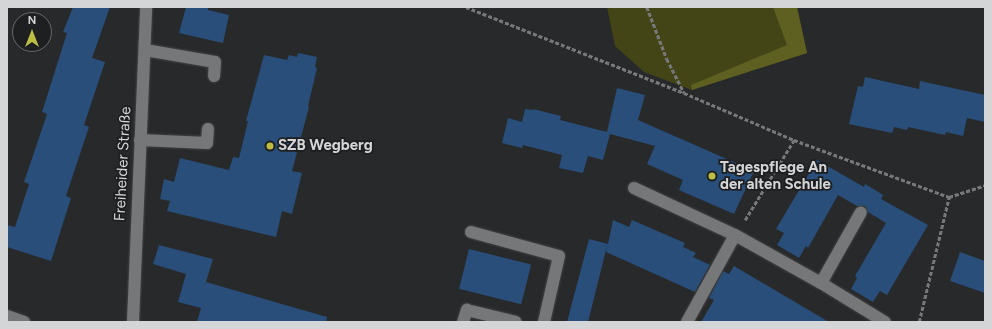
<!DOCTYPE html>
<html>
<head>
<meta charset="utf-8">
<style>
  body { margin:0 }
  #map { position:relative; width:992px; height:329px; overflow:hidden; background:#27292b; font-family:Figtree,sans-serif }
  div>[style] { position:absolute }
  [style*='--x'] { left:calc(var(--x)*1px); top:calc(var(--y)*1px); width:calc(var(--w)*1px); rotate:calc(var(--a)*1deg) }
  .green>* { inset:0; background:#444517 }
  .forest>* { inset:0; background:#5e6021 }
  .building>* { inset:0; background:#284e79; transform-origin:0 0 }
  .path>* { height:2.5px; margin-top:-1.25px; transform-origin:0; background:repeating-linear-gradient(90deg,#76787a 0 4px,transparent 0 6px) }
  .roads { filter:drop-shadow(0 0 1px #434546) drop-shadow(0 0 1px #434546) }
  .lane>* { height:12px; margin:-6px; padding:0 6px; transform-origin:6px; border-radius:6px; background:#757779 }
  .street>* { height:12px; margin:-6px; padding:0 6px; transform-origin:6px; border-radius:6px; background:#757779 }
  .secondary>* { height:12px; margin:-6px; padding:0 6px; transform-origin:6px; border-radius:6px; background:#757779 }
  .dots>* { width:11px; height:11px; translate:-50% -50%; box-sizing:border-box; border:2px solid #1e1f21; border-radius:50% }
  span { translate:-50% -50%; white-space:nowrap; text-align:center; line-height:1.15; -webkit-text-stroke:3.5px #1e1f21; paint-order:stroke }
  .poi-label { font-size:15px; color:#d4d5d7; font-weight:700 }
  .left { translate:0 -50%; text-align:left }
  .street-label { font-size:15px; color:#d4d5d7 }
  .frame { position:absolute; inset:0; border:8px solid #d4d5d7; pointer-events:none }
  .north { position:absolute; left:12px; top:12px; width:40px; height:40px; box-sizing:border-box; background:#1e1f21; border:1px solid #67686a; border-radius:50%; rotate:0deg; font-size:11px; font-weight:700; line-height:16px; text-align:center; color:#d4d5d7 }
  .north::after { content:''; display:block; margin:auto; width:14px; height:18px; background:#bdbf43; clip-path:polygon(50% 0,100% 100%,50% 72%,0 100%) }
</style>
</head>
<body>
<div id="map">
  <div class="green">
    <i style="clip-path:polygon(607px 7px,797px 7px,807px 53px,692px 90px,644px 72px,615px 46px)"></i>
  </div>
  <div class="forest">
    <i style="clip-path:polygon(773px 7px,797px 7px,807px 53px,692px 90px,691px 85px,787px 45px)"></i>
  </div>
  <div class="building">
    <i style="clip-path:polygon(73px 7px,110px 7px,92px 58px,105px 62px,84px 125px,89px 127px,66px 196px,71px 198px,51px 261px,7px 247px,7px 225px,15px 227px,29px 184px,24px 182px,47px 114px,42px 112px,67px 33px,63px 32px)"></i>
    <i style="clip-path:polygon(186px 7px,208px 7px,208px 10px,229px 15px,223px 43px,179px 33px)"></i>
    <i style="clip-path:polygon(298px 53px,317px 57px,315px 67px,317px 68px,308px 106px,309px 107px,292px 171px,302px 173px,292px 214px,282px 211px,276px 237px,167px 211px,170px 201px,160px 199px,164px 179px,174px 182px,180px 158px,229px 170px,233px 157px,239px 158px,248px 121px,246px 121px,264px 55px,287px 60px,289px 55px,297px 57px)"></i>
    <i style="clip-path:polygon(865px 77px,919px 89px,920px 81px,985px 95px,985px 122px,967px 118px,963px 136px,946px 132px,945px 135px,908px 127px,907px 130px,894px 127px,892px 133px,849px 124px,858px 86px,863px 87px)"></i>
    <i style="clip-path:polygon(617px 88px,645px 95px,638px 120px,754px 171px,734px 214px,679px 190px,683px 180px,647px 164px,655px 146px,610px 134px,603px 160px,588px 156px,583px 173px,559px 168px,562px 155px,523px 145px,522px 148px,502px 143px,508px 118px,522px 122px,525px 109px,533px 110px,533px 109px,561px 116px,560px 120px,607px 132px)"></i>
    <i style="clip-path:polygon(817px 160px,864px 187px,865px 184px,875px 190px,883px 195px,881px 199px,928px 225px,887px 295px,880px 291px,873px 302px,851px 289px,857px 278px,855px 276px,886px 223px,868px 212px,865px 206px,857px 206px,838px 195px,808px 248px,806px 246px,799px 258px,777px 245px,784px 233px,776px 229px)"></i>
    <i style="clip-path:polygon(613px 220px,629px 227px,632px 220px,685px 243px,683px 247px,696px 253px,693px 257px,710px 265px,695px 292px,606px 252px,607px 246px,588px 322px,567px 322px,589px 239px,608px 244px)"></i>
    <i style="clip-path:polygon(159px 245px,213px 259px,206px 282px,327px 317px,326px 322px,197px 322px,201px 308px,178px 302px,186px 274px,153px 264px)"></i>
    <i style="left:469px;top:249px;width:64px;height:41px;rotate:14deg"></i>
    <i style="clip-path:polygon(960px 252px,985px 261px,985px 293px,950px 281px)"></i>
    <i style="clip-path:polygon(734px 266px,829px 322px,701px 322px,714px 300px,709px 298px,723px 271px,729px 274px)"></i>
  </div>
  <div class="path">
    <i style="--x:466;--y:7;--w:234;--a:21.5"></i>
    <i style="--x:684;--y:93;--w:120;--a:23.1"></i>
    <i style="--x:794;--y:140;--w:165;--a:20.2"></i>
    <i style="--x:949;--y:197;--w:38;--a:-18"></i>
    <i style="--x:647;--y:7;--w:56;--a:69"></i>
    <i style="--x:667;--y:59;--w:38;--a:63"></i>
    <i style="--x:745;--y:220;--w:94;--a:-58.5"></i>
    <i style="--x:919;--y:322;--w:129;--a:-76.5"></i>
  </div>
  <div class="roads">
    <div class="lane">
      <i style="--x:145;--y:50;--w:71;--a:9.7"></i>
      <i style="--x:215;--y:62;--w:14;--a:94"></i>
      <i style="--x:140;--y:140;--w:67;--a:2.6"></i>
      <i style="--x:207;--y:143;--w:14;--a:-86"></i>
      <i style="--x:634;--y:188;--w:111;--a:25"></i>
      <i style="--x:735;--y:235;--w:98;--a:29.2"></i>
      <i style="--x:821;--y:283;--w:75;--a:31.4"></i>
      <i style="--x:471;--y:232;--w:91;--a:15.3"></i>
      <i style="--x:559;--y:256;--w:68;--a:102.8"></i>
      <i style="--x:821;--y:283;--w:81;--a:-60.6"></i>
      <i style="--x:463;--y:322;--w:13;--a:-72"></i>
      <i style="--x:467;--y:310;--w:50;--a:13.8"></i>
      <i style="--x:687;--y:322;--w:99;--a:-61.1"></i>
    </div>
    <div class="street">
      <i style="--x:133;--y:322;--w:315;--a:-87.6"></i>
    </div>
    <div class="secondary">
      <i style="--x:7;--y:316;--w:18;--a:19"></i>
    </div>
  </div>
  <div class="dots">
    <i style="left:270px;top:146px;background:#bdbf43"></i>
    <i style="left:712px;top:176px;background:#bdbf43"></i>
  </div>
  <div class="poi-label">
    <span class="left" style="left:278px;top:146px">SZB Wegberg</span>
    <span class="left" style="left:720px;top:176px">Tagespflege An<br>der alten Schule</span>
  </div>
  <div class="street-label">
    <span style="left:123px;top:164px;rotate:-87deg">Freiheider Straße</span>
  </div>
  <div class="frame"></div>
  <div class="north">N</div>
</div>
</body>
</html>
